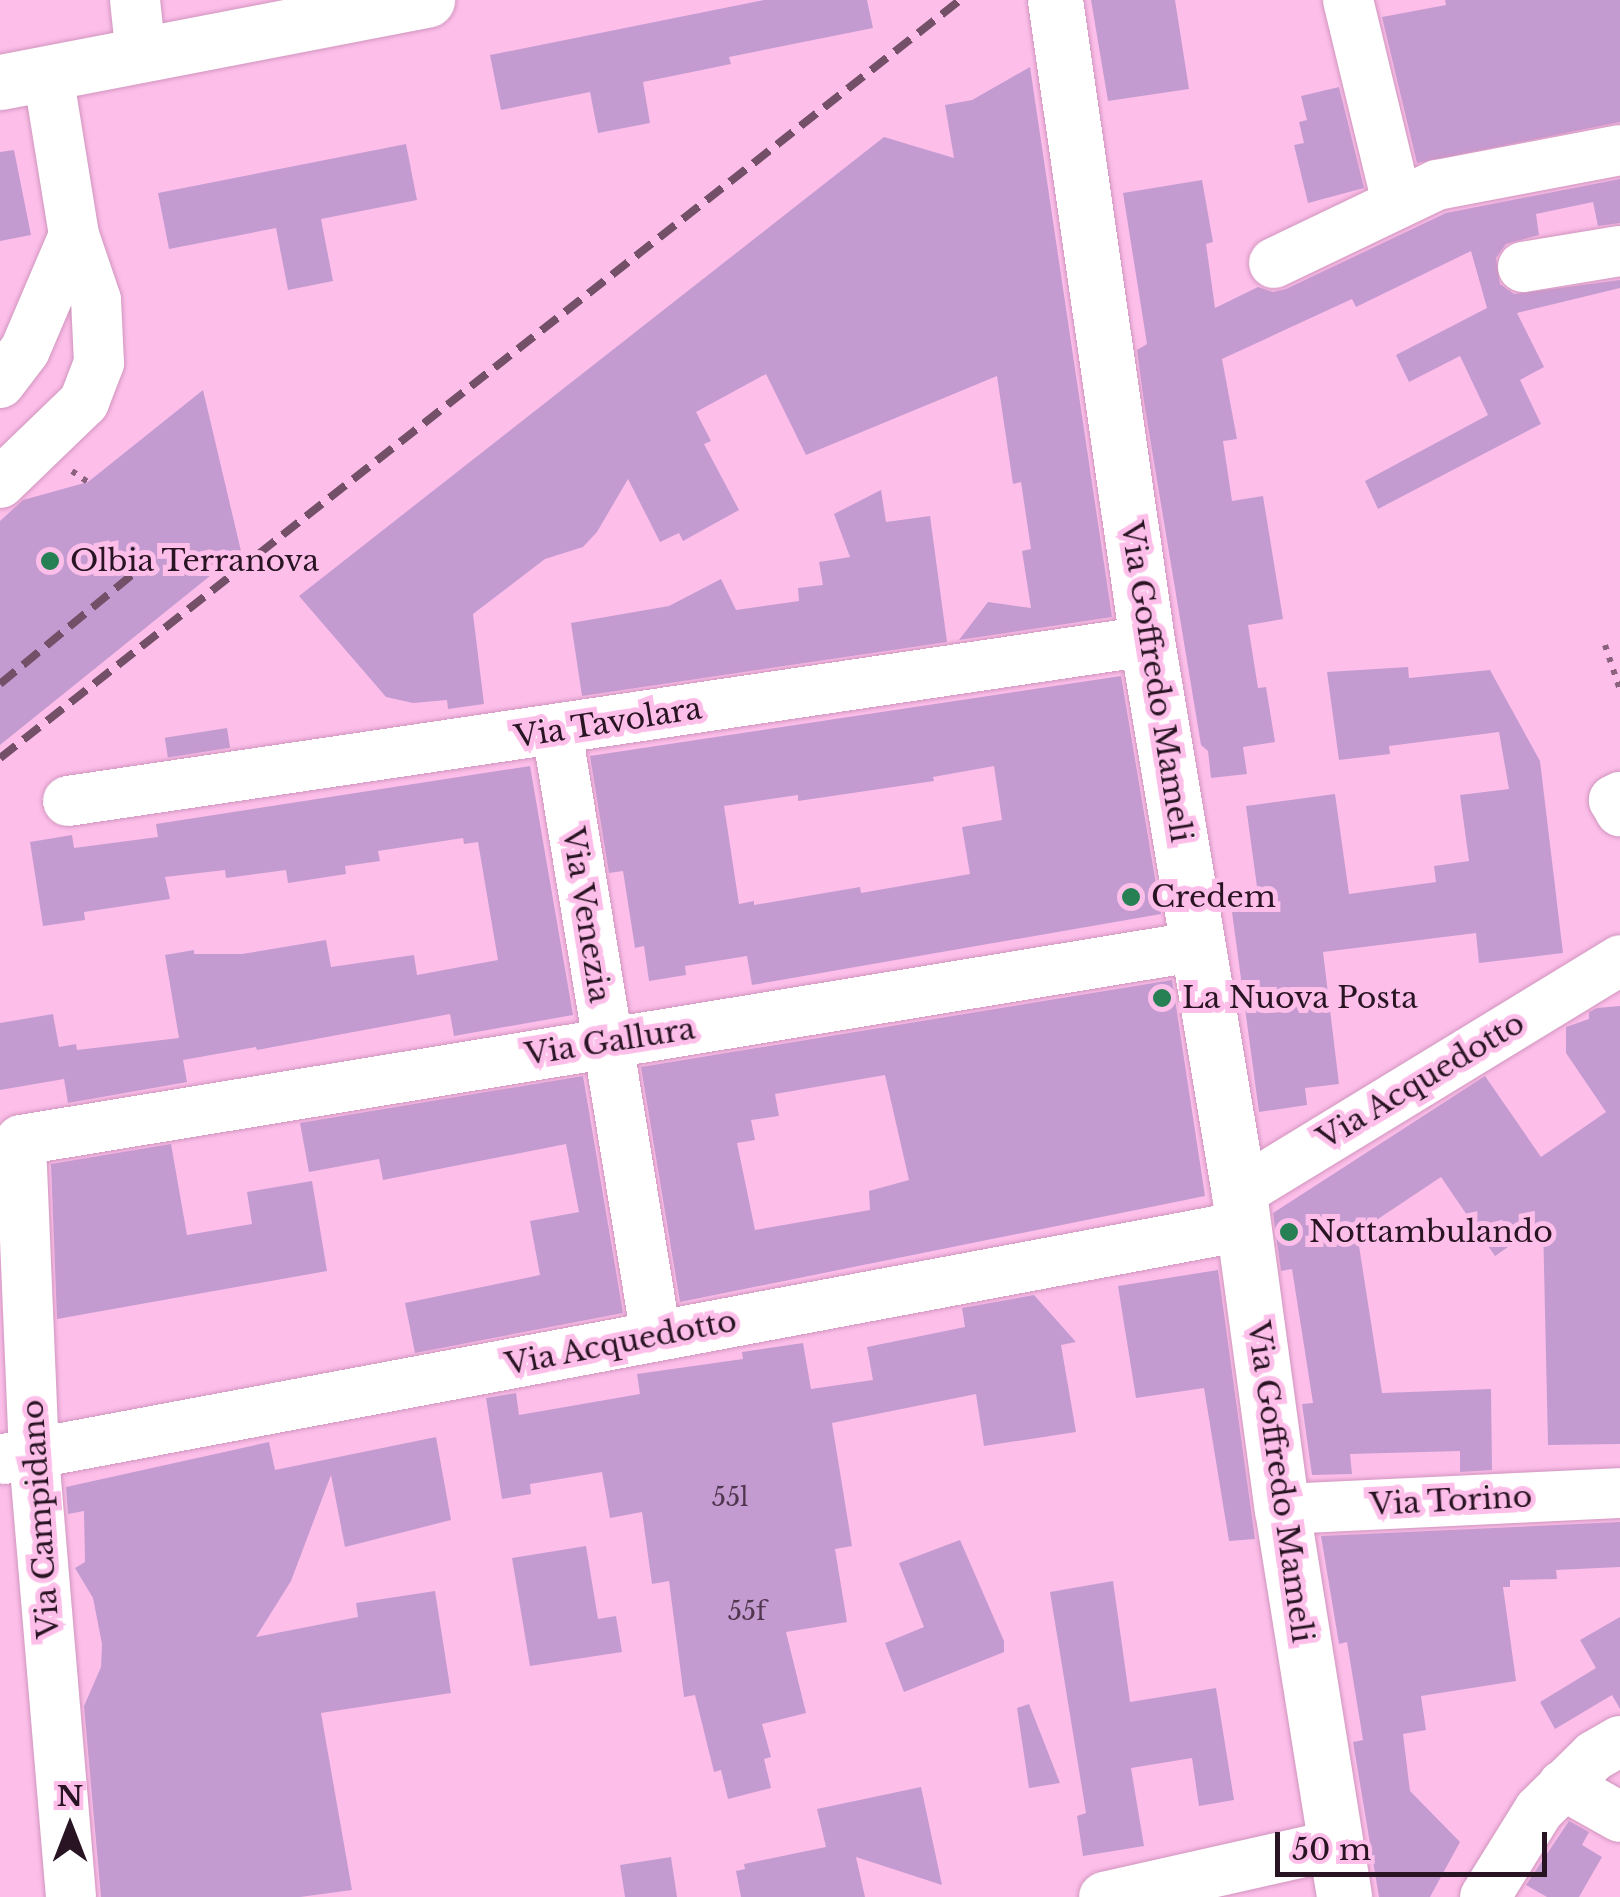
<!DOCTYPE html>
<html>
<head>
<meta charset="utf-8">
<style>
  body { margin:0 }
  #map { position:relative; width:1620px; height:1897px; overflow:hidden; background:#fdbfea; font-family:"Libre Baskerville",serif }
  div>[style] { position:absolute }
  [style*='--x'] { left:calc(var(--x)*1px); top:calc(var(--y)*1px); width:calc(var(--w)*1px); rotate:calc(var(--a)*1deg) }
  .building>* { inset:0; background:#c49bd1; transform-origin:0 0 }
  .path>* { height:6px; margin-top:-3px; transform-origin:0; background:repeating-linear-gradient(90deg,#8a627e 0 5px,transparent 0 13px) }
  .roads { filter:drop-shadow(0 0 2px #d095be) drop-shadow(0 0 2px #d095be) }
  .minor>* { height:50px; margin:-25px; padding:0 25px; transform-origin:25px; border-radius:25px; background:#fff }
  .major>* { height:55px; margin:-27.5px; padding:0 27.5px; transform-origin:27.5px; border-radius:27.5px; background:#fff }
  .rail>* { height:8px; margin-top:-4px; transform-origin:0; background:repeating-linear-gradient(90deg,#735068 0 20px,transparent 0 30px) }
  .dots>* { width:28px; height:28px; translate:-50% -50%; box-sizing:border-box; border:5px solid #fdbfea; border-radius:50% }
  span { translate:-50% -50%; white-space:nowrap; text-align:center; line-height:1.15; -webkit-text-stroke:10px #fdbfea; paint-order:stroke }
  .number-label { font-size:25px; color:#50364e }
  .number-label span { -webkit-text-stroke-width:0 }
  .poi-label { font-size:30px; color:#291423 }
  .left { translate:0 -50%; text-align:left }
  .street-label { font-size:30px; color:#291423 }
  .north { position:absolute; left:20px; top:1777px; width:100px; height:100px; -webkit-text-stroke:8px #fdbfea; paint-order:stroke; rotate:0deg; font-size:28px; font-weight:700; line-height:40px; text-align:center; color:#291423 }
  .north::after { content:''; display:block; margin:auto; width:35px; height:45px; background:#291423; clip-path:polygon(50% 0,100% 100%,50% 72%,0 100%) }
  .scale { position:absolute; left:1275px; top:1832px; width:272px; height:45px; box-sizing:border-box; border:5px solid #291423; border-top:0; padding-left:12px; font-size:30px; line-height:35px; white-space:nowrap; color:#291423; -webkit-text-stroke:8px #fdbfea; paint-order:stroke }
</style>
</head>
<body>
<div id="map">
  <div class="building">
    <i style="clip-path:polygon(764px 0,867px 0,873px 28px,729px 57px,731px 64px,643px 82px,650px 123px,598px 133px,590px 92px,501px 110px,490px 55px)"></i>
    <i style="clip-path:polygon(1091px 0,1175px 0,1189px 89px,1108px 101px)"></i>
    <i style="clip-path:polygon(1445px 0,1620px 0,1620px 122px,1417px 163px,1382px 17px,1446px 5px)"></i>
    <i style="clip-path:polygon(1030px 67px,1112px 617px,959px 640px,988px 602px,1031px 608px,1022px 551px,1031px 549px,1021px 482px,1013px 484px,997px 376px,806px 455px,766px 374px,696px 412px,711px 441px,704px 444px,739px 510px,683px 541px,679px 533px,660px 542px,628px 479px,597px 532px,583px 547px,545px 559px,473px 614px,484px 704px,448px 709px,447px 700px,413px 703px,386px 697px,299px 596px,884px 137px,954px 158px,945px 105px,972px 100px)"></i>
    <i style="clip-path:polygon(1339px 87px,1364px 188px,1308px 203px,1294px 145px,1304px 143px,1299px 122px,1307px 120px,1301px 96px)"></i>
    <i style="clip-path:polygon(406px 144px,417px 200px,321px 219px,333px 281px,288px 290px,276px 228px,169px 249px,158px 193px)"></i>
    <i style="clip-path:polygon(14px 150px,31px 235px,0 241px,0 152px)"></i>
    <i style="clip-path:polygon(1620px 179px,1620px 223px,1598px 226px,1593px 202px,1536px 214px,1539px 235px,1506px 244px,1496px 258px,1500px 284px,1514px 294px,1620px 280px,1620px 288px,1517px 313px,1544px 367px,1520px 380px,1541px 424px,1378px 509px,1365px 481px,1488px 415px,1460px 356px,1409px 382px,1396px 355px,1487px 308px,1471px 251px,1356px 307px,1352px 299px,1222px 359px,1237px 439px,1223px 441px,1232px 501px,1263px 496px,1283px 619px,1248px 625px,1258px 688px,1266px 687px,1275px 742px,1243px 747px,1247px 774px,1211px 778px,1208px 751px,1201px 745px,1144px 402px,1137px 350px,1147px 344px,1123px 193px,1202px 180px,1213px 242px,1206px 244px,1215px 308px,1258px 287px,1273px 292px,1286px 289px,1446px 213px)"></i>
    <i style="clip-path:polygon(203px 390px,241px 551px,0 745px,0 521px,23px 500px,88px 482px)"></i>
    <i style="clip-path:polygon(881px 490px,886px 522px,930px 516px,947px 642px,582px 696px,571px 623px,669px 606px,721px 579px,736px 610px,799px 601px,798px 588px,823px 585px,819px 562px,850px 557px,834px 514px)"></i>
    <i style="clip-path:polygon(1408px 667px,1409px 678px,1490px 670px,1540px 761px,1563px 953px,1479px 963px,1476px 933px,1323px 952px,1339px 1084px,1305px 1088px,1307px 1105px,1259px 1112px,1232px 912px,1260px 909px,1246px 806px,1335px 794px,1349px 894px,1436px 882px,1434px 866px,1469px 861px,1460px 795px,1509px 789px,1499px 732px,1389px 746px,1390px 754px,1339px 760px,1327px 672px)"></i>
    <i style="clip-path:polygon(evenodd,1121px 676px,1161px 914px,752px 985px,747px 956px,685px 966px,686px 975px,649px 981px,644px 946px,635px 948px,623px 871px,609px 873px,590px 756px,1121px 676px,994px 766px,1002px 820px,962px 827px,970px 874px,861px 893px,860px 887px,754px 905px,754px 901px,739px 904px,724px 806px,798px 795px,798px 801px,934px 781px,933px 777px,994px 766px)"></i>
    <i style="left:227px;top:728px;width:20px;height:63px;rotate:81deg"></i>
    <i style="clip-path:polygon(530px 766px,573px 1015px,454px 1036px,450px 1014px,257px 1050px,256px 1047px,183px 1060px,187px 1082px,68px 1103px,64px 1079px,0 1090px,0 1023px,53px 1014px,59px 1047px,76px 1044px,77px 1050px,179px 1038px,165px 955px,194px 950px,194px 954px,242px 954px,326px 940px,331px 967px,414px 955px,417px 975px,498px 960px,478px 842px,464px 844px,463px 838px,378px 851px,380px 861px,345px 866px,346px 874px,288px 883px,286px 870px,226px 878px,225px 870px,165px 877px,170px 899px,84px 912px,85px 920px,43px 926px,30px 842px,72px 835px,74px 848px,158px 837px,156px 824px)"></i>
    <i style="clip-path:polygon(evenodd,1172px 980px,1205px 1196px,680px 1302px,641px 1067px,1172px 980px,885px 1075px,909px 1180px,869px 1191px,870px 1210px,755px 1230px,737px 1143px,755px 1140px,751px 1120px,779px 1116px,775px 1094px,885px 1075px)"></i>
    <i style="clip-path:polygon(1620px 1006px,1620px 1444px,1548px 1445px,1543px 1223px,1495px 1256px,1441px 1177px,1357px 1233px,1382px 1393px,1491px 1389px,1492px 1470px,1460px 1472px,1460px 1451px,1350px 1454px,1352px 1474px,1312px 1475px,1302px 1404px,1313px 1403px,1292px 1269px,1281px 1271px,1273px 1213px,1485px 1076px,1541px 1157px,1606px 1112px,1566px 1053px,1566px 1027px,1589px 1019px,1589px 1012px,1597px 1008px)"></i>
    <i style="clip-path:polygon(583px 1076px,623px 1313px,415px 1353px,405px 1303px,540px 1275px,530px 1221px,579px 1212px,566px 1144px,383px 1180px,379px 1159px,309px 1172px,300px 1123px)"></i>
    <i style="clip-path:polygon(171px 1144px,187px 1235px,252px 1224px,247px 1192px,312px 1181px,327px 1271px,57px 1319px,51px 1164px)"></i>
    <i style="clip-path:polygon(1218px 1270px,1255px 1539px,1229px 1541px,1204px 1388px,1136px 1398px,1118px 1286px)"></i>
    <i style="clip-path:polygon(1034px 1295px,1076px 1342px,1061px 1345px,1076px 1432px,984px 1446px,976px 1394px,832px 1423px,852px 1546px,835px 1549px,847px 1622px,786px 1632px,806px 1713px,762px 1724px,771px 1757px,764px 1759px,771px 1788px,728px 1799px,721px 1770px,714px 1772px,695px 1695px,684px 1697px,669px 1581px,652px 1584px,642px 1512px,610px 1518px,602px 1472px,530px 1484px,531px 1494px,502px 1499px,486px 1398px,516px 1393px,519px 1415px,640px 1394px,637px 1374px,743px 1359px,742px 1352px,803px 1343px,811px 1389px,873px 1380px,867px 1347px,965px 1327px,962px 1308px)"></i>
    <i style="clip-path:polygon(436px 1437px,451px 1520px,345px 1547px,331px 1475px,291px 1581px,256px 1637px,358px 1617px,356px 1603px,435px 1591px,451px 1693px,321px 1713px,352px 1890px,300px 1897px,101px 1897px,84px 1706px,101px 1667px,102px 1644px,93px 1598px,75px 1568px,85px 1562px,84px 1511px,68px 1514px,66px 1487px,269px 1442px,275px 1470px)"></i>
    <i style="clip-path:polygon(1620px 1522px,1620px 1567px,1556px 1570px,1557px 1579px,1510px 1580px,1510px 1587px,1503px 1587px,1516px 1681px,1421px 1696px,1426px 1730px,1403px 1734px,1410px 1791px,1460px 1842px,1430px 1897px,1379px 1897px,1353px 1742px,1363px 1740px,1347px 1642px,1339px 1644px,1321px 1536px)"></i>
    <i style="clip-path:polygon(960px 1540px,1004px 1641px,1004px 1652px,904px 1692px,885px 1643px,924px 1627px,899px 1563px)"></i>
    <i style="clip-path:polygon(586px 1546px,598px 1619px,616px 1616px,622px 1652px,530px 1666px,512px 1558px)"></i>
    <i style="clip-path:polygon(1113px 1581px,1130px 1702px,1216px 1688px,1234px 1800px,1199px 1806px,1192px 1758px,1131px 1768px,1144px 1846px,1083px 1856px,1077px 1816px,1086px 1813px,1050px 1592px)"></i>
    <i style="clip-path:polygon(1620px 1617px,1620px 1709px,1612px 1695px,1555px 1729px,1540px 1702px,1596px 1668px,1580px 1640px)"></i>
    <i style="clip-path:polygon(1029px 1704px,1060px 1783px,1029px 1788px,1017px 1708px)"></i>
    <i style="clip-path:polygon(921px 1787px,942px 1885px,856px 1857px,865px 1897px,741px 1897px,736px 1871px,745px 1869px,744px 1864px,826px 1847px,817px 1809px)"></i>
    <i style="clip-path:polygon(1569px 1821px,1589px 1832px,1582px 1845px,1602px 1857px,1579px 1897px,1547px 1897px,1526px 1885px)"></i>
    <i style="clip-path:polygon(671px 1857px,677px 1897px,625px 1897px,620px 1865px)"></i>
  </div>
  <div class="path">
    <i style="--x:72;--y:471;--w:19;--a:35"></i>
    <i style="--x:1605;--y:645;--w:47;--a:71.6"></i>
  </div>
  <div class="roads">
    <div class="minor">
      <i style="--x:135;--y:0;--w:56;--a:83.9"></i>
      <i style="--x:1348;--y:0;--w:209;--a:76.4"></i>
      <i style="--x:1274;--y:263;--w:181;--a:-25.6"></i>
      <i style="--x:1437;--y:185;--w:186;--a:-10.8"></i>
      <i style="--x:1523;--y:267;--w:98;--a:-9.4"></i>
      <i style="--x:0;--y:383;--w:41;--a:-52.9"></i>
      <i style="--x:25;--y:350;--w:125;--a:-66.9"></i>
      <i style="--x:74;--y:235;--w:163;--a:-99.2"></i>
      <i style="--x:0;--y:483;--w:117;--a:-44"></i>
      <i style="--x:84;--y:402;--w:42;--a:-69"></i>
      <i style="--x:99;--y:363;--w:63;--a:-92.7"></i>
      <i style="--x:96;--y:300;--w:69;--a:-108.7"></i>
      <i style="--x:557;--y:731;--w:613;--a:80.71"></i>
      <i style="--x:1620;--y:797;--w:7;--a:153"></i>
      <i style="--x:1614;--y:800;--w:13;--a:61"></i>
      <i style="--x:68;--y:801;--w:1091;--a:-8.43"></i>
      <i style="--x:1239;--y:1193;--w:447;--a:-31.4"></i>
      <i style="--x:4;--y:1459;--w:1261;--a:-10.65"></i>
      <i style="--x:1282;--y:1509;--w:338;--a:-2.7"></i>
      <i style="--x:1563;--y:1785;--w:65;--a:29.3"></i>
      <i style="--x:71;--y:1897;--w:445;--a:-94.8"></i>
      <i style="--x:34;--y:1454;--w:314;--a:-92.4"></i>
      <i style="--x:21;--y:1140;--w:1194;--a:-9.35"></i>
      <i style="--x:1104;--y:1897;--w:237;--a:-12.7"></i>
      <i style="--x:1485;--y:1897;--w:102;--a:-58.2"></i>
      <i style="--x:1539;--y:1810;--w:77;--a:-44.5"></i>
      <i style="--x:1594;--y:1756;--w:30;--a:-30"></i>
    </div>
    <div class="major">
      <i style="--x:1055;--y:0;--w:648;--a:81.83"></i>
      <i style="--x:1147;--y:641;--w:560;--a:80.54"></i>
      <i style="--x:1239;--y:1193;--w:319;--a:82.3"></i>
      <i style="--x:1282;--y:1509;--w:393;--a:80.9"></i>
      <i style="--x:0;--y:82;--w:435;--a:-10.9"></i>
    </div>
  </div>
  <div class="rail">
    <i style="--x:0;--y:684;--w:173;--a:-39.6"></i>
    <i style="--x:0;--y:758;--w:1223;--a:-38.29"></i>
  </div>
  <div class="dots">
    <i style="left:50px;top:561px;background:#277f54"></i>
    <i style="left:1131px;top:897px;background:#277f54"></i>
    <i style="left:1162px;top:998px;background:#277f54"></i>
    <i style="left:1289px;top:1232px;background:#277f54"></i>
  </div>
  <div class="number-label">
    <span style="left:730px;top:1498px">55l</span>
    <span style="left:747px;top:1612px">55f</span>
  </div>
  <div class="poi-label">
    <span class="left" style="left:70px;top:561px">Olbia Terranova</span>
    <span class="left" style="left:1151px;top:897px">Credem</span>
    <span class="left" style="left:1182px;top:998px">La Nuova Posta</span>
    <span class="left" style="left:1309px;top:1232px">Nottambulando</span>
  </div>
  <div class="street-label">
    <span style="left:1156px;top:682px;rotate:81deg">Via Goffredo Mameli</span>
    <span style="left:608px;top:723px;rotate:-9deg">Via Tavolara</span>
    <span style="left:586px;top:915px;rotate:81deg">Via Venezia</span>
    <span style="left:610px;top:1042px;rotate:-9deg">Via Gallura</span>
    <span style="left:1421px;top:1081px;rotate:-31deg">Via Acquedotto</span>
    <span style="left:621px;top:1343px;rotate:-11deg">Via Acquedotto</span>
    <span style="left:1280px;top:1482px;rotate:82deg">Via Goffredo Mameli</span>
    <span style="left:1451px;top:1501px;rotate:-3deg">Via Torino</span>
    <span style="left:41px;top:1519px;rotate:-94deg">Via Campidano</span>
  </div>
  <div class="north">N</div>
  <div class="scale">50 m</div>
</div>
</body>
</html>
